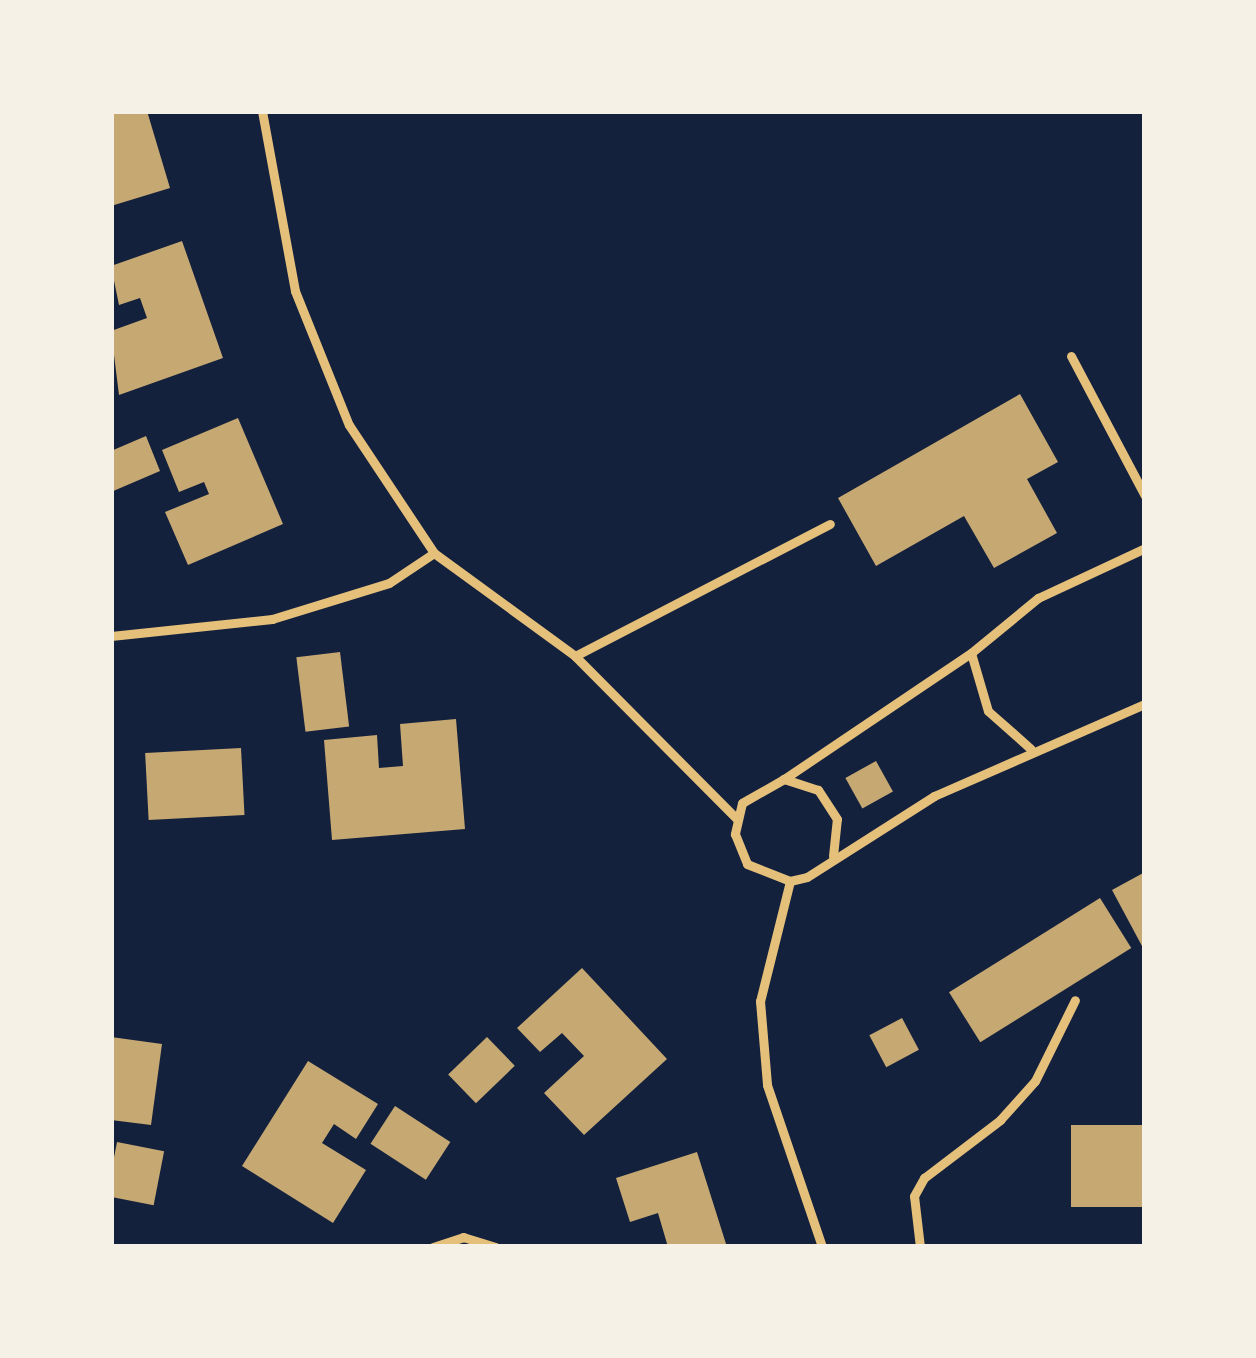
<!DOCTYPE html>
<html>
<head>
<meta charset="utf-8">
<style>
  body { margin:0 }
  #map { position:relative; width:1256px; height:1358px; overflow:hidden; background:#14213d; font-family:"Asap Condensed",sans-serif }
  div>[style] { position:absolute }
  [style*='--x'] { left:calc(var(--x)*1px); top:calc(var(--y)*1px); width:calc(var(--w)*1px); rotate:calc(var(--a)*1deg) }
  .building>* { inset:0; background:#c6a872; transform-origin:0 0 }
  .service>* { height:9px; margin:-4.5px; padding:0 4.5px; transform-origin:4.5px; border-radius:4.5px; background:#e5c07b }
  span { translate:-50% -50%; white-space:nowrap; text-align:center; line-height:1.15; -webkit-text-stroke:12px #f6f1e7; paint-order:stroke }
  .frame { position:absolute; inset:0; border:114px solid #f6f1e7; pointer-events:none }
</style>
</head>
<body>
<div id="map">
  <div class="building">
    <i style="clip-path:polygon(111px 111px,147px 111px,170px 188px,111px 206px)"></i>
    <i style="clip-path:polygon(182px 241px,223px 358px,119px 395px,111px 331px,147px 318px,140px 298px,119px 305px,111px 266px)"></i>
    <i style="clip-path:polygon(1020px 394px,1058px 462px,1027px 479px,1057px 533px,994px 568px,964px 516px,876px 566px,838px 498px)"></i>
    <i style="clip-path:polygon(238px 418px,283px 524px,188px 565px,165px 512px,209px 494px,204px 482px,179px 492px,162px 450px)"></i>
    <i style="clip-path:polygon(146px 436px,160px 471px,111px 492px,111px 451px)"></i>
    <i style="left:340px;top:652px;width:75px;height:44px;rotate:83deg"></i>
    <i style="clip-path:polygon(456px 719px,465px 829px,332px 840px,324px 740px,377px 735px,379px 768px,403px 766px,400px 724px)"></i>
    <i style="left:241px;top:748px;width:67px;height:96px;rotate:87deg"></i>
    <i style="left:876px;top:761px;width:35px;height:35px;rotate:61deg"></i>
    <i style="clip-path:polygon(1145px 872px,1145px 944px,1142px 946px,1112px 890px)"></i>
    <i style="left:1100px;top:898px;width:59px;height:178px;rotate:58deg"></i>
    <i style="clip-path:polygon(582px 968px,667px 1059px,584px 1135px,544px 1093px,584px 1056px,562px 1033px,540px 1052px,517px 1028px)"></i>
    <i style="left:902px;top:1018px;width:36px;height:37px;rotate:62deg"></i>
    <i style="clip-path:polygon(111px 1037px,162px 1044px,151px 1125px,111px 1120px)"></i>
    <i style="left:487px;top:1037px;width:40px;height:54px;rotate:46deg"></i>
    <i style="clip-path:polygon(308px 1061px,378px 1104px,356px 1139px,334px 1124px,322px 1143px,366px 1170px,333px 1223px,242px 1166px)"></i>
    <i style="left:395px;top:1106px;width:66px;height:45px;rotate:33deg"></i>
    <i style="left:1145px;top:1125px;width:82px;height:74px;rotate:90deg"></i>
    <i style="left:117px;top:1142px;width:48px;height:55px;rotate:11deg"></i>
    <i style="clip-path:polygon(697px 1152px,727px 1247px,668px 1247px,658px 1213px,630px 1222px,616px 1178px)"></i>
  </div>
  <div class="service">
    <i style="--x:262;--y:111;--w:183;--a:79.6"></i>
    <i style="--x:295;--y:291;--w:144;--a:68.1"></i>
    <i style="--x:349;--y:425;--w:154;--a:56.4"></i>
    <i style="--x:434;--y:553;--w:175;--a:36.1"></i>
    <i style="--x:575;--y:656;--w:230;--a:45.2"></i>
    <i style="--x:1071;--y:356;--w:158;--a:62.1"></i>
    <i style="--x:111;--y:636;--w:162;--a:-6"></i>
    <i style="--x:272;--y:619;--w:122;--a:-17.1"></i>
    <i style="--x:389;--y:583;--w:54;--a:-33.7"></i>
    <i style="--x:971;--y:653;--w:60;--a:73.7"></i>
    <i style="--x:988;--y:711;--w:57;--a:41.5"></i>
    <i style="--x:575;--y:656;--w:287;--a:-27.4"></i>
    <i style="--x:784;--y:779;--w:225;--a:-34"></i>
    <i style="--x:971;--y:653;--w:87;--a:-39.4"></i>
    <i style="--x:1038;--y:598;--w:118;--a:-25"></i>
    <i style="--x:833;--y:856;--w:37;--a:-84"></i>
    <i style="--x:837;--y:819;--w:35;--a:-123"></i>
    <i style="--x:818;--y:790;--w:36;--a:-162"></i>
    <i style="--x:784;--y:779;--w:48;--a:150.3"></i>
    <i style="--x:742;--y:803;--w:32;--a:103"></i>
    <i style="--x:735;--y:834;--w:32;--a:68"></i>
    <i style="--x:747;--y:864;--w:46;--a:21.6"></i>
    <i style="--x:790;--y:881;--w:17;--a:-13"></i>
    <i style="--x:807;--y:877;--w:151;--a:-32.5"></i>
    <i style="--x:934;--y:796;--w:230;--a:-23.6"></i>
    <i style="--x:790;--y:881;--w:124;--a:104"></i>
    <i style="--x:760;--y:1001;--w:84;--a:85.2"></i>
    <i style="--x:767;--y:1085;--w:171;--a:71.2"></i>
    <i style="--x:433;--y:1247;--w:32;--a:-18"></i>
    <i style="--x:463;--y:1237;--w:34;--a:17"></i>
    <i style="--x:920;--y:1247;--w:51;--a:-96.7"></i>
    <i style="--x:914;--y:1196;--w:21;--a:-61"></i>
    <i style="--x:924;--y:1178;--w:96;--a:-37.3"></i>
    <i style="--x:1000;--y:1120;--w:52;--a:-48.1"></i>
    <i style="--x:1035;--y:1081;--w:90;--a:-63.7"></i>
  </div>
  <div class="frame"></div>
</div>
</body>
</html>
